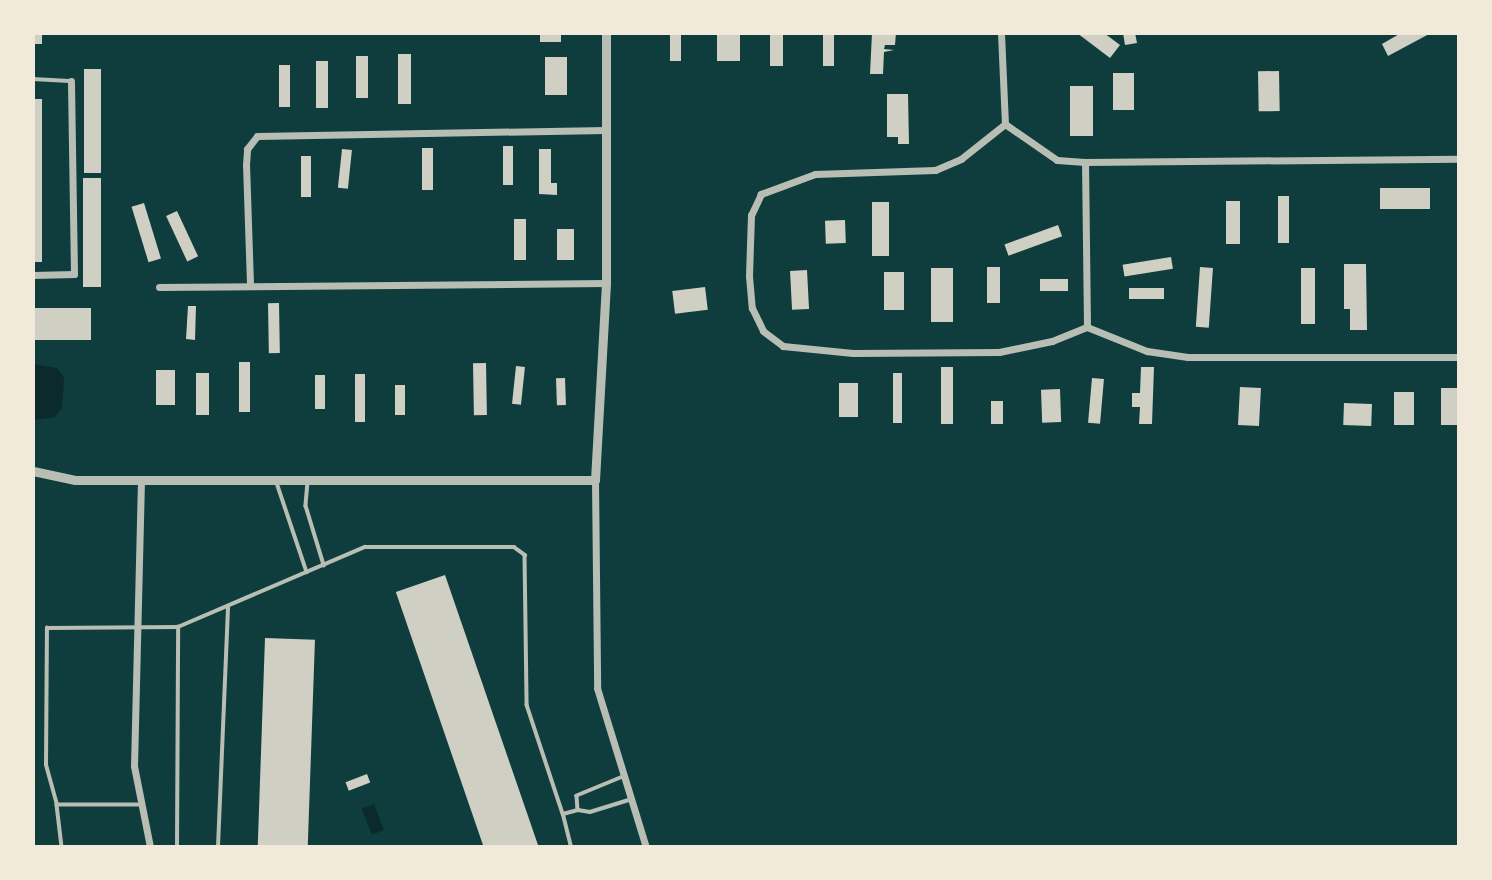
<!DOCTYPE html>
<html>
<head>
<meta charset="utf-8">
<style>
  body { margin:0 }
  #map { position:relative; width:1492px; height:880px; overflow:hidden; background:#0f3d3e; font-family:"Fira Sans Condensed",sans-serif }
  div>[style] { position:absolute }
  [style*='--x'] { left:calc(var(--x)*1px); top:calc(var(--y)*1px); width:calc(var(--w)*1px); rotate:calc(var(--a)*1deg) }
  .water>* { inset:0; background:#0a2a2b; transform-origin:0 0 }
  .building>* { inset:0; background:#cfcfc3; transform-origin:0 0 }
  .service>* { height:3.5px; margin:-1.75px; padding:0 1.75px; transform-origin:1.75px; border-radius:1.75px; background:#b8beb3 }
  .minor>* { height:7px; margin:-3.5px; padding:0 3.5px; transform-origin:3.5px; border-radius:3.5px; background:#b8beb3 }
  .tertiary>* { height:9px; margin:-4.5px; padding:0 4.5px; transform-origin:4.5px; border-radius:4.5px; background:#b8beb3 }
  span { translate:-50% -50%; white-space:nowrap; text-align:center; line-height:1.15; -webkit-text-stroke:6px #f1e9da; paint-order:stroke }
  .frame { position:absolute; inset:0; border:35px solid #f1e9da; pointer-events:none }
</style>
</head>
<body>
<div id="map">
  <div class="water">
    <i style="clip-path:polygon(33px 364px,57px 368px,64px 378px,62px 408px,55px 417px,33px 420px)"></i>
    <i style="left:374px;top:804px;width:28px;height:13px;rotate:69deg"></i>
  </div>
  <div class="building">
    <i style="left:33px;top:33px;width:9px;height:11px"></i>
    <i style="left:540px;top:33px;width:21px;height:9px"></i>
    <i style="left:670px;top:33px;width:11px;height:28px"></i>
    <i style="left:717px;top:33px;width:23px;height:28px"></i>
    <i style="left:770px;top:33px;width:13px;height:33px"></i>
    <i style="left:823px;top:33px;width:11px;height:33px"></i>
    <i style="clip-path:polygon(872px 33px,896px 33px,895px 45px,885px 45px,884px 49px,894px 50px,884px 52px,883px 74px,870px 74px)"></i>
    <i style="clip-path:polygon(1077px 33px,1104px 33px,1120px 45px,1110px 58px)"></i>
    <i style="clip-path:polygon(1123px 33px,1135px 33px,1137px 43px,1125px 45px)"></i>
    <i style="clip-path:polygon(1401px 33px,1431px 33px,1388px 56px,1382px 44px)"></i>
    <i style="left:398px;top:54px;width:13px;height:50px"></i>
    <i style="left:356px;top:56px;width:12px;height:42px"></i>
    <i style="left:545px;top:57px;width:22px;height:38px"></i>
    <i style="left:316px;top:61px;width:12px;height:47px"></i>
    <i style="left:279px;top:65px;width:11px;height:42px"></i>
    <i style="left:84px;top:69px;width:17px;height:104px"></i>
    <i style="left:1279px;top:71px;width:40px;height:21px;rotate:89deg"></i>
    <i style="left:1113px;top:73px;width:21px;height:37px"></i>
    <i style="left:1070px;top:86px;width:23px;height:50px"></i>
    <i style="clip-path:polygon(887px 94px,908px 94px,909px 144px,898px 144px,898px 137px,887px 137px)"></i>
    <i style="left:33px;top:99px;width:9px;height:163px"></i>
    <i style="left:503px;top:146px;width:10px;height:39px"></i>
    <i style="left:422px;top:148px;width:11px;height:42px"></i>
    <i style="left:342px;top:149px;width:10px;height:39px;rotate:6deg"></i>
    <i style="clip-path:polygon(539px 149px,551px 149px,551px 183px,557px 183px,557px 195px,539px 194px)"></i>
    <i style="left:301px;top:156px;width:10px;height:41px"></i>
    <i style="left:83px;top:178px;width:18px;height:109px"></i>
    <i style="left:1380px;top:188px;width:50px;height:21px"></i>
    <i style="left:1278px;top:196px;width:11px;height:47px"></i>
    <i style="left:1226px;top:201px;width:14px;height:43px"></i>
    <i style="left:872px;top:202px;width:17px;height:54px"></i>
    <i style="left:144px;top:203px;width:58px;height:13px;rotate:73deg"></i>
    <i style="left:177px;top:211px;width:50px;height:12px;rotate:65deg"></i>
    <i style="left:514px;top:219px;width:12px;height:41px"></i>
    <i style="left:845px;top:220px;width:23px;height:20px;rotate:88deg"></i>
    <i style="left:1058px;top:225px;width:12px;height:57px;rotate:70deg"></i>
    <i style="left:557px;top:229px;width:17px;height:31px"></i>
    <i style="left:1171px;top:257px;width:12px;height:49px;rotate:81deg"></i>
    <i style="clip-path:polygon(1344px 264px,1366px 264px,1367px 330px,1350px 330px,1350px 309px,1344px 309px)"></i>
    <i style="left:987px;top:267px;width:13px;height:36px"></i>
    <i style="left:1200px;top:267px;width:13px;height:60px;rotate:4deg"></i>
    <i style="left:931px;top:268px;width:22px;height:54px"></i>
    <i style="left:1301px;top:268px;width:14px;height:56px"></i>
    <i style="left:807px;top:270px;width:39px;height:17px;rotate:87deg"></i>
    <i style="left:884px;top:272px;width:20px;height:38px"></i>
    <i style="left:1040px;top:279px;width:28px;height:12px"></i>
    <i style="left:705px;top:287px;width:23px;height:33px;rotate:83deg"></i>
    <i style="left:1164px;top:288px;width:11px;height:35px;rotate:90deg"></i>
    <i style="left:279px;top:303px;width:50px;height:11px;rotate:89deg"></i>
    <i style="clip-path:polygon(188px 306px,196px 306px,195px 340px,186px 339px)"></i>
    <i style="left:33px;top:308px;width:58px;height:32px"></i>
    <i style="left:239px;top:362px;width:11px;height:50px"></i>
    <i style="left:486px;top:363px;width:52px;height:13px;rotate:89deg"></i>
    <i style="left:516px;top:366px;width:9px;height:38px;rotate:6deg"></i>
    <i style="left:941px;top:367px;width:12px;height:57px"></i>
    <i style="clip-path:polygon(1141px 367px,1154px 367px,1152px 424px,1139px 424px,1140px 407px,1132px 407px,1132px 393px,1140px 393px)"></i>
    <i style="left:156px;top:370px;width:19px;height:35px"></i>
    <i style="left:196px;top:373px;width:13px;height:42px"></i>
    <i style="left:893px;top:373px;width:9px;height:50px"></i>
    <i style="left:355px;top:374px;width:10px;height:48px"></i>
    <i style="left:315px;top:375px;width:10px;height:34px"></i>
    <i style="left:565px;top:378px;width:27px;height:9px;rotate:88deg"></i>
    <i style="left:1092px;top:378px;width:12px;height:45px;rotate:5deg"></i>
    <i style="left:839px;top:383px;width:19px;height:34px"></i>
    <i style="left:395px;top:385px;width:10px;height:30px"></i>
    <i style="left:1240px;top:387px;width:21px;height:38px;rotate:3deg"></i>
    <i style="left:1441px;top:388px;width:18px;height:37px"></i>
    <i style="left:1060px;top:389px;width:33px;height:19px;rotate:88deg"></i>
    <i style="left:1394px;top:392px;width:20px;height:33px"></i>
    <i style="left:991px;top:401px;width:12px;height:23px"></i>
    <i style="left:1344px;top:403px;width:28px;height:22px;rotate:2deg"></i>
    <i style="left:445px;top:575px;width:287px;height:52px;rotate:71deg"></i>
    <i style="left:265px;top:638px;width:50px;height:209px;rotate:2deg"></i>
    <i style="left:367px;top:774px;width:9px;height:23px;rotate:69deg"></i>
  </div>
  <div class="service">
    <i style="--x:33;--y:79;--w:36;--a:3"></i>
    <i style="--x:308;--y:482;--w:24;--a:95"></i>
    <i style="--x:306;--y:506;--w:62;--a:73"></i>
    <i style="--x:277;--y:483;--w:94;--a:71.4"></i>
    <i style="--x:623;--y:777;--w:50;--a:157.6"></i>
    <i style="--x:577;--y:796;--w:14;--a:86"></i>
    <i style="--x:578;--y:810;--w:12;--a:9"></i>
    <i style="--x:590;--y:812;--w:41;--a:-17.1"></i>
    <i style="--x:57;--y:805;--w:42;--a:83.2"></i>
    <i style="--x:141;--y:805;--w:84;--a:180"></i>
    <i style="--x:57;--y:805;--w:41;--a:-105.4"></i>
    <i style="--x:46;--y:765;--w:137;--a:-89.6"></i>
    <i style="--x:47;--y:628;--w:131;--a:-0.4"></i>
    <i style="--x:178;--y:627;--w:203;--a:-23.2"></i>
    <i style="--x:365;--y:547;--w:149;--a:0"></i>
    <i style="--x:514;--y:547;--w:14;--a:36"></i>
    <i style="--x:525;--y:555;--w:150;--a:89.2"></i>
    <i style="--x:527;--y:705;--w:115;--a:71.7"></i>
    <i style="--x:177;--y:847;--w:220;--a:-89.7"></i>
    <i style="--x:218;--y:847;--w:239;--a:-87.6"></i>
    <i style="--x:571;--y:847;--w:34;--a:-104"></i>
    <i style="--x:563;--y:814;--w:16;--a:-15"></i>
  </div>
  <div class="minor">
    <i style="--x:1001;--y:33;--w:91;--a:87.5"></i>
    <i style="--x:1005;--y:124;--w:63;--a:34.7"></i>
    <i style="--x:1057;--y:160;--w:28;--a:4"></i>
    <i style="--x:1085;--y:162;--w:165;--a:89.3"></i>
    <i style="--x:1005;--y:124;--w:56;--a:141.5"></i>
    <i style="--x:961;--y:159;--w:28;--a:157"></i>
    <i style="--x:935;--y:170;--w:120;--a:178.1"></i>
    <i style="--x:815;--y:174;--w:58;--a:159.7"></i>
    <i style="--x:761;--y:194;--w:23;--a:115"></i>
    <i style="--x:751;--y:215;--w:61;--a:91.9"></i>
    <i style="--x:749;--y:276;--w:32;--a:85"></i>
    <i style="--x:752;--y:308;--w:25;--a:64"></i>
    <i style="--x:763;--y:331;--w:25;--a:37"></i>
    <i style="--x:783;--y:346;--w:70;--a:5.7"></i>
    <i style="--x:853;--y:353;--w:146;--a:-0.4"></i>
    <i style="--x:999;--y:352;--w:54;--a:-11.7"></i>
    <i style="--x:1052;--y:341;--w:38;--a:-22"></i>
    <i style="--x:1087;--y:327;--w:65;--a:21.8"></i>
    <i style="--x:1147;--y:351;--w:41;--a:8.3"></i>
    <i style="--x:1188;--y:357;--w:271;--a:0"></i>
    <i style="--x:1085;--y:162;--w:374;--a:-0.5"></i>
    <i style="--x:33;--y:275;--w:41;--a:-1.4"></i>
    <i style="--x:74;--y:274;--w:193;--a:-90.9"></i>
    <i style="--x:250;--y:284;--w:119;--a:-91.9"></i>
    <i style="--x:246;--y:165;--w:16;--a:-86"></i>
    <i style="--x:247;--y:149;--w:16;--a:-52"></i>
    <i style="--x:257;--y:136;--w:348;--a:-1"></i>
    <i style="--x:159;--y:287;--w:447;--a:-0.5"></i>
    <i style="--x:141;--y:480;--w:286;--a:91.4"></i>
    <i style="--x:134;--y:766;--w:83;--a:78.8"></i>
    <i style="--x:595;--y:480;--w:208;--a:89.4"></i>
    <i style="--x:597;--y:688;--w:166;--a:72.9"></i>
  </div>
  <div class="tertiary">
    <i style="--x:33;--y:471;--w:43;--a:12.1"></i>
    <i style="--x:75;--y:480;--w:520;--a:0"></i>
    <i style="--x:595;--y:480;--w:197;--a:-86.8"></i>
    <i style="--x:606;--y:283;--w:250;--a:-90"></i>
  </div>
  <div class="frame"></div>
</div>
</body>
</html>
